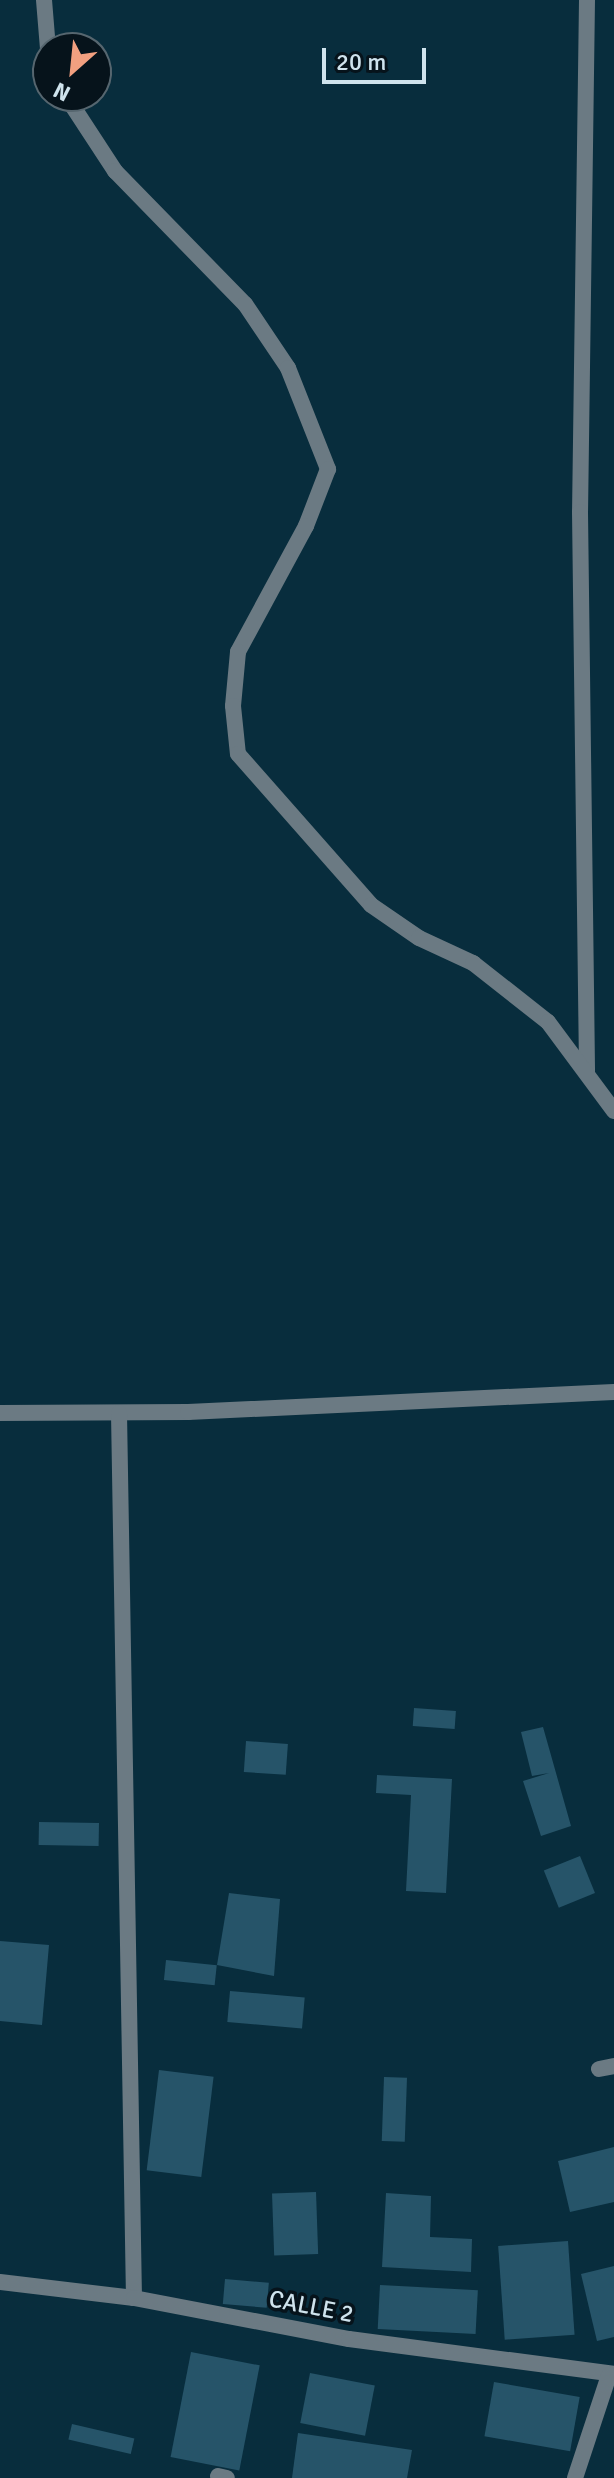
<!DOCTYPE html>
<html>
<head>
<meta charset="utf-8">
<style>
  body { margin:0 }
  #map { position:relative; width:614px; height:2478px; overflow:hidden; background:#082d3d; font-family:Signika,sans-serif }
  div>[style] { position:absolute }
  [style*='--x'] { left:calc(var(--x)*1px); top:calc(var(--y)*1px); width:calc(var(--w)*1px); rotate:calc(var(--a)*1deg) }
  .building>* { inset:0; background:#265469; transform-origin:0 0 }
  .minor>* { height:16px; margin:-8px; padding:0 8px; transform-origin:8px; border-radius:8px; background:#6b7a83 }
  span { translate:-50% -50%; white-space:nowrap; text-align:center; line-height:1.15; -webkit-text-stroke:7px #06131b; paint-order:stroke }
  .street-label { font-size:24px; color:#cfe3ed }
  .north { position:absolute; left:32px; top:32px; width:80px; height:80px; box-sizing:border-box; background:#06131b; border:2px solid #56666f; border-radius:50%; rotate:207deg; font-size:22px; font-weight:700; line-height:32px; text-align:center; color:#cfe3ed }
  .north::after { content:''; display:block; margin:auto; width:28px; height:36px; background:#f2a080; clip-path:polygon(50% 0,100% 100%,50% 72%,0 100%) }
  .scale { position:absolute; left:322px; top:48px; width:104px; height:36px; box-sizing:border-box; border:4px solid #cfe3ed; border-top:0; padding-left:10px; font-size:24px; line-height:28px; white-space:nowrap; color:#cfe3ed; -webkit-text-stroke:6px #06131b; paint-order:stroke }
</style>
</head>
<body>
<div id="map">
  <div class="building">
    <i style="left:414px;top:1708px;width:42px;height:18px;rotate:4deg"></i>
    <i style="clip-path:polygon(543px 1727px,571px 1826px,541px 1836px,523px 1781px,549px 1773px,532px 1776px,521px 1732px)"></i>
    <i style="left:246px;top:1741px;width:42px;height:31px;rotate:4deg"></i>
    <i style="clip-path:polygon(377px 1775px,452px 1779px,446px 1893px,406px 1891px,411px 1795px,376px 1793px)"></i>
    <i style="left:39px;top:1822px;width:60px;height:23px;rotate:1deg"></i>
    <i style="left:580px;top:1856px;width:40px;height:39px;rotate:68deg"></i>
    <i style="clip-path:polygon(229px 1893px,280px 1899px,274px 1976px,217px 1965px)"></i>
    <i style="clip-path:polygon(0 1941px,49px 1945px,42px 2025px,0 2021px)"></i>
    <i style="left:166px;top:1960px;width:51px;height:20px;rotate:6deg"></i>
    <i style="left:230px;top:1991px;width:75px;height:31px;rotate:5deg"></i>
    <i style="left:159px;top:2070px;width:55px;height:101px;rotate:7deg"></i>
    <i style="left:384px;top:2077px;width:23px;height:64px;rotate:2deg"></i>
    <i style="clip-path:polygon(614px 2147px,614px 2202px,570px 2212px,558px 2161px)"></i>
    <i style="left:316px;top:2192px;width:62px;height:44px;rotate:88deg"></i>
    <i style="clip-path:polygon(386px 2193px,431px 2196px,430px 2237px,472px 2239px,471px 2272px,382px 2267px)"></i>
    <i style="left:568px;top:2241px;width:94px;height:70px;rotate:86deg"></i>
    <i style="clip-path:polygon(614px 2266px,614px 2337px,597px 2341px,581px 2274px)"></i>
    <i style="left:225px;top:2279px;width:44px;height:25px;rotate:5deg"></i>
    <i style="left:380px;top:2285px;width:98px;height:44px;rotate:3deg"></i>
    <i style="left:191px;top:2352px;width:70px;height:107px;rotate:11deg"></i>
    <i style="left:310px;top:2373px;width:66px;height:51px;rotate:11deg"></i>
    <i style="left:494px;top:2382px;width:87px;height:55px;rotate:10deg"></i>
    <i style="left:72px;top:2424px;width:64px;height:16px;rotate:13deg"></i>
    <i style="clip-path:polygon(298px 2433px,412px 2450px,407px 2478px,292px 2478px)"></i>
  </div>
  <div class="minor">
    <i style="--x:44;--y:0;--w:49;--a:85.3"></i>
    <i style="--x:587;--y:0;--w:512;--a:90.78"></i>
    <i style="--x:580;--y:512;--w:560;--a:89.28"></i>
    <i style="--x:66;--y:96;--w:90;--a:56.8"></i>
    <i style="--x:115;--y:171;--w:186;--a:45.7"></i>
    <i style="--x:245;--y:304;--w:77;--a:56.1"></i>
    <i style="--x:288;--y:368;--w:109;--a:68.4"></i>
    <i style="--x:328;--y:469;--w:61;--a:111.1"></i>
    <i style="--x:306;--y:526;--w:143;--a:118.4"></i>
    <i style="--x:238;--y:652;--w:54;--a:95.3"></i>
    <i style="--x:233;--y:706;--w:48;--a:84.1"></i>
    <i style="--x:238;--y:754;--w:201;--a:48.6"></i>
    <i style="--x:371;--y:905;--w:58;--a:34.5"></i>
    <i style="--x:419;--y:938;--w:60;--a:24.8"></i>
    <i style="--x:473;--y:963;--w:95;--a:38.2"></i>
    <i style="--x:548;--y:1022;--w:111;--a:53.4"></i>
    <i style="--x:0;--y:1413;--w:188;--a:-0.3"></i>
    <i style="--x:188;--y:1412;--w:426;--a:-2.7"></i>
    <i style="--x:119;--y:1413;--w:885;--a:89.03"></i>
    <i style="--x:599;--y:2069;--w:15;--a:-11"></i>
    <i style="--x:0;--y:2282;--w:135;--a:6.8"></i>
    <i style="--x:134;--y:2298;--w:219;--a:10.8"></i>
    <i style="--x:349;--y:2339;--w:267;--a:7.5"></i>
    <i style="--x:218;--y:2476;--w:9;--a:13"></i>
    <i style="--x:575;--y:2478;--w:108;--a:-71.7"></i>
  </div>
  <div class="street-label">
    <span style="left:311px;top:2307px;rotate:11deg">CALLE 2</span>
  </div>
  <div class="north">N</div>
  <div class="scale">20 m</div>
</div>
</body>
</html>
